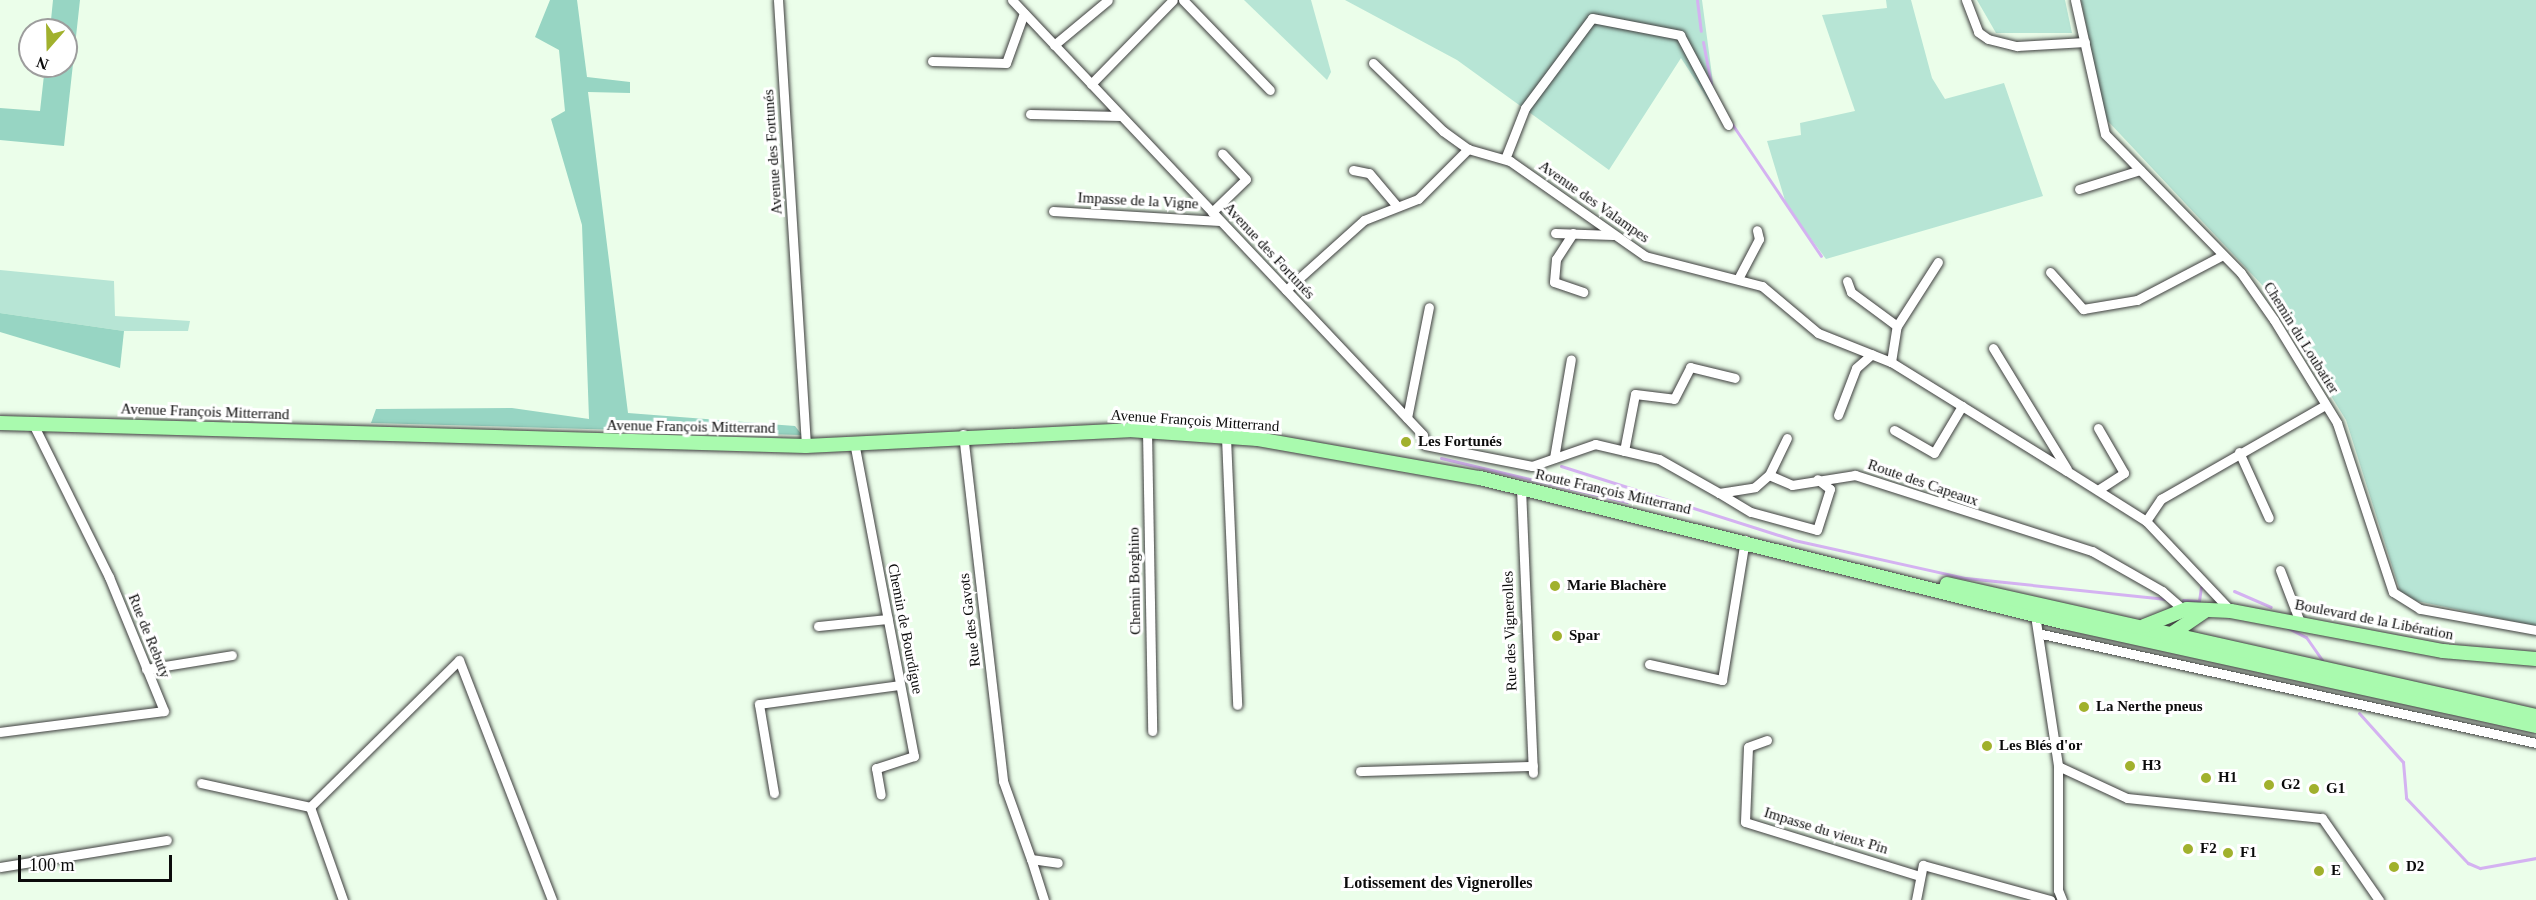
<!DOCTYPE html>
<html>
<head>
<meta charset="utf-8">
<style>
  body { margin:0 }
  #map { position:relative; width:2536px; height:900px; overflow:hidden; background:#ebfeea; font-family:Georgia,serif }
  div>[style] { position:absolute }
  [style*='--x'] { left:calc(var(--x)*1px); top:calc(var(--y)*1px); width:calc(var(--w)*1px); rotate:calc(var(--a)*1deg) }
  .green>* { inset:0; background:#b7e5d5 }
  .forest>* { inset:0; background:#97d5c3 }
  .stream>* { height:3px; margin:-1.5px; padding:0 1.5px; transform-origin:1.5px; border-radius:1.5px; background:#d4b2f1 }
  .roads { filter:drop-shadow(0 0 2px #3e3e3e) drop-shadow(0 0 2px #3e3e3e) }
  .street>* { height:9px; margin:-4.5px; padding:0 4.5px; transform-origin:4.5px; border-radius:4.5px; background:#fff }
  .secondary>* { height:14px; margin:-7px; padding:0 7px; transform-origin:7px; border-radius:7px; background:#a9faae }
  .dots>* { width:16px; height:16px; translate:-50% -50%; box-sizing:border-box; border:3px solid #fff; border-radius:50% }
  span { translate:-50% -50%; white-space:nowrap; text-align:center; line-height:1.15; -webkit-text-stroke:6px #fff; paint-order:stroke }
  .street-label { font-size:15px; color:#0b0b0b }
  .poi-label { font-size:15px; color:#0b0b0b; font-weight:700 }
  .left { translate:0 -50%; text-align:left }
  .neighbourhood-label { font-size:16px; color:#0b0b0b; font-weight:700 }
  .north { position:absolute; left:18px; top:18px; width:60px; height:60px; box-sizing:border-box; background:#fff; border:2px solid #9d9d9d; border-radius:50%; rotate:200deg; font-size:16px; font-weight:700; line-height:24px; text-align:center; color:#0b0b0b }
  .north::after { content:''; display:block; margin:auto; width:21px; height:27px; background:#a1b12d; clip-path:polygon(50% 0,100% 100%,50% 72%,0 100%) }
  .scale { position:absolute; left:18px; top:855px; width:154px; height:27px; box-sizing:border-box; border:3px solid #0b0b0b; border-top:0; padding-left:8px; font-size:18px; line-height:21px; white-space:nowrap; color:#0b0b0b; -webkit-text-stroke:4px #fff; paint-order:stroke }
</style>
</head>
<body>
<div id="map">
  <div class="green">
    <i style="clip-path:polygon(1244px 0,1311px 0,1331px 72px,1327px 80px)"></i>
    <i style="clip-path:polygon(1345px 0,1702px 0,1714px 90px,1727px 129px,1681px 58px,1609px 170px,1457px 60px)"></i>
    <i style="clip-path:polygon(1886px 0,1911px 0,1932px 78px,1945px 99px,2004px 83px,2043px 196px,1826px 259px,1787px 207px,1767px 141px,1801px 135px,1800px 123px,1855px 111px,1822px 15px,1887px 8px)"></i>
    <i style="clip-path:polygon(1977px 0,2065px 0,2072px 33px,1996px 33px)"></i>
    <i style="clip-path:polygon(2081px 0,2536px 0,2536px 626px,2417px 601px,2400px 591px,2346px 420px,2263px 286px,2105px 118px)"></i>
    <i style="clip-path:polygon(0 270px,114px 281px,115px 316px,190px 321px,188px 331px,124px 331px,0 313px)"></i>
  </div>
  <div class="forest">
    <i style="clip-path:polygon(53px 0,80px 0,64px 146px,0 140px,0 108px,40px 111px,45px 66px,66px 66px,66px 30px,50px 30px)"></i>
    <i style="clip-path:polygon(550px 0,577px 0,587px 77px,630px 82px,630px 93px,588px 92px,628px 413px,795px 426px,802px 435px,371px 423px,376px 409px,512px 408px,589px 419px,582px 225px,551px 119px,565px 111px,559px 50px,535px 37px)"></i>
    <i style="clip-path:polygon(0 313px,124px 331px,120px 368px,0 332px)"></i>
  </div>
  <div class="stream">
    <i style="--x:1697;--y:0;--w:31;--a:83"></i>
    <i style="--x:1703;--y:42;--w:43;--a:79.2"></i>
    <i style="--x:1732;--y:124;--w:159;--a:56"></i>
    <i style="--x:1441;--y:458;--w:191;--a:13.3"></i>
    <i style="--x:1561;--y:466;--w:244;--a:17.6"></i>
    <i style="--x:1794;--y:540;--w:176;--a:12.5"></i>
    <i style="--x:1966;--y:578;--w:201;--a:6"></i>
    <i style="--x:2234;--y:591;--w:40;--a:23.4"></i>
    <i style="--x:2183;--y:600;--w:16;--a:4"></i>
    <i style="--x:2199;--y:601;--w:14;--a:-82"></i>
    <i style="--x:2288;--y:628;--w:20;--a:27"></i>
    <i style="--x:2306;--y:637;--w:29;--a:55"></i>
    <i style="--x:2359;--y:713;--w:66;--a:48.1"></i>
    <i style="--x:2403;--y:762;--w:36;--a:85"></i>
    <i style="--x:2406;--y:798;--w:90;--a:46.4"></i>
    <i style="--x:2468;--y:863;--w:13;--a:23"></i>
    <i style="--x:2480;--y:868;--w:57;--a:-10.1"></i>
  </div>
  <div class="roads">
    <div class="street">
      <i style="--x:778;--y:0;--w:447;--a:86.4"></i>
      <i style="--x:1012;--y:0;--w:598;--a:46.62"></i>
      <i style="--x:1423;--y:435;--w:10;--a:79"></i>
      <i style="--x:1425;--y:445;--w:109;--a:11.1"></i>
      <i style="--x:1532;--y:466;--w:67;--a:-19.2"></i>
      <i style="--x:1595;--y:444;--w:66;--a:13.2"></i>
      <i style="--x:1659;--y:459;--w:69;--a:29.5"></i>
      <i style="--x:1719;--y:493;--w:36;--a:-9"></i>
      <i style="--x:1755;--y:487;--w:18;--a:-41"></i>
      <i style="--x:1769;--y:475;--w:25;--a:23"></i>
      <i style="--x:1792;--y:485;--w:64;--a:-9"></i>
      <i style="--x:1855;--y:475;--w:249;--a:17.8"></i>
      <i style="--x:2092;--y:551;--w:81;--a:29.7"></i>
      <i style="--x:2162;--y:591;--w:33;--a:41"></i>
      <i style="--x:1183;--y:0;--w:125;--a:46"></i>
      <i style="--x:1966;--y:0;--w:34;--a:69"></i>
      <i style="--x:1978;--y:32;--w:12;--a:35"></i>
      <i style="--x:1988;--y:39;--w:30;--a:14"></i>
      <i style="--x:2017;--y:46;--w:68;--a:-3.4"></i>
      <i style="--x:2075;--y:0;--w:137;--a:77.4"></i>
      <i style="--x:2105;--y:134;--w:194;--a:45.6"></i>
      <i style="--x:2241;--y:273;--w:57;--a:54.9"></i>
      <i style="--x:2274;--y:320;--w:121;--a:58.5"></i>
      <i style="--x:2337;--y:423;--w:178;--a:71.7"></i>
      <i style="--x:2393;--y:592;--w:32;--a:32"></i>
      <i style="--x:2420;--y:609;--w:118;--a:10.3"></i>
      <i style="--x:1054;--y:45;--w:70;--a:-39.8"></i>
      <i style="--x:932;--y:61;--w:74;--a:1.5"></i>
      <i style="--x:1006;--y:63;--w:53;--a:-70.2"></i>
      <i style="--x:1373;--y:63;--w:98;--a:44.2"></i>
      <i style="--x:1443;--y:131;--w:31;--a:36"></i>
      <i style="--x:1468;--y:149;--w:44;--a:15.9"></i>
      <i style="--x:1510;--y:161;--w:165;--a:35.1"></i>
      <i style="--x:1645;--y:256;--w:121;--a:14.4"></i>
      <i style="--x:1762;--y:286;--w:73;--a:40"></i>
      <i style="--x:1818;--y:333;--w:79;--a:21.7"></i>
      <i style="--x:1891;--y:362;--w:207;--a:31.8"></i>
      <i style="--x:2067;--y:471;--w:93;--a:32.3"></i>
      <i style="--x:2146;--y:521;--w:124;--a:46.6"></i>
      <i style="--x:1091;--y:84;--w:117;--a:-45.7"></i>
      <i style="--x:1030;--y:114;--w:91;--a:1.3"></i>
      <i style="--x:1505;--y:159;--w:55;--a:-68.6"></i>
      <i style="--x:1525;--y:108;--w:112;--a:-53.3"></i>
      <i style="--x:1592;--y:18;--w:90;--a:10.9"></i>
      <i style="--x:1680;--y:35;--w:102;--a:61.9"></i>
      <i style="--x:1353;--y:170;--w:16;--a:11"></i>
      <i style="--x:1369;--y:173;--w:43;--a:49.7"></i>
      <i style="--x:2079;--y:189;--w:64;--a:-17.3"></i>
      <i style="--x:1053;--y:211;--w:167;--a:3.4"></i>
      <i style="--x:1212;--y:212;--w:47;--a:-44.1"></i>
      <i style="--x:1246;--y:179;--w:35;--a:-133"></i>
      <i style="--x:1555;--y:233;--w:58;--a:2"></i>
      <i style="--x:1573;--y:233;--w:31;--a:123"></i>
      <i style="--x:1556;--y:259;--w:23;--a:95"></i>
      <i style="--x:1554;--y:282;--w:31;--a:19"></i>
      <i style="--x:2050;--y:272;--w:50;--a:48.3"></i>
      <i style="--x:2083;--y:309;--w:55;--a:-9.5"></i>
      <i style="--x:2137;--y:300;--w:97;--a:-27.6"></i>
      <i style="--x:1739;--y:277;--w:43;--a:-62.2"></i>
      <i style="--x:1759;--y:239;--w:9;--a:-103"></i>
      <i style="--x:1847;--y:281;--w:12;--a:70"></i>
      <i style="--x:1851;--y:292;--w:57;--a:36.5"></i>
      <i style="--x:1286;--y:290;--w:105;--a:-41.9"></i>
      <i style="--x:1364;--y:220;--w:58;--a:-21.3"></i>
      <i style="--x:1418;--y:199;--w:71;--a:-45"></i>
      <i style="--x:1993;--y:348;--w:142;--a:58.6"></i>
      <i style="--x:1891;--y:362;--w:36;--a:-81"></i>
      <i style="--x:1897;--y:326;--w:76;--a:-57.4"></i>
      <i style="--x:1838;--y:415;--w:50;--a:-69"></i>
      <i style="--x:1856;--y:368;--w:21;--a:-41"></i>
      <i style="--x:1407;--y:418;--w:113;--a:-78.8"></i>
      <i style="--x:2098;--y:428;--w:52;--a:60"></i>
      <i style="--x:2124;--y:473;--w:31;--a:147"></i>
      <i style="--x:1894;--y:430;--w:46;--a:29.9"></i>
      <i style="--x:1934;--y:453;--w:55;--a:-59.2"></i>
      <i style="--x:1147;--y:431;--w:300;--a:89"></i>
      <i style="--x:963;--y:434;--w:349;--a:83.4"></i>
      <i style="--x:1003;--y:781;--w:83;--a:70.3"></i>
      <i style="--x:1031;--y:859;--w:27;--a:8"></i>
      <i style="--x:1226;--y:437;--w:268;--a:87.6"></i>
      <i style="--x:854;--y:442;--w:320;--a:79.2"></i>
      <i style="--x:914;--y:756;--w:40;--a:162"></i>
      <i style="--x:876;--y:768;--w:27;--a:80"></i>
      <i style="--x:1624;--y:451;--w:58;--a:-79.1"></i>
      <i style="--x:1635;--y:394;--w:39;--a:7"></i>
      <i style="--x:1674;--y:399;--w:36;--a:-63"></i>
      <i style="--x:1690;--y:367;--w:46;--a:13.7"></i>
      <i style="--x:2239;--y:452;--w:72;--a:65.6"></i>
      <i style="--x:1554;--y:458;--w:100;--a:-80.3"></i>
      <i style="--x:1769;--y:475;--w:41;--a:-64.1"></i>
      <i style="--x:1521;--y:488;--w:285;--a:87.6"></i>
      <i style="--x:1719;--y:493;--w:37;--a:31"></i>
      <i style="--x:1751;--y:512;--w:68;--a:15.3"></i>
      <i style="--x:1817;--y:530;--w:43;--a:-72.4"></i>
      <i style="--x:1830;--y:489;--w:16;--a:-142"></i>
      <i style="--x:2146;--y:521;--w:27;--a:-56"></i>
      <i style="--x:2161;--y:499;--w:189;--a:-29.8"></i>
      <i style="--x:2280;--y:570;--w:56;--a:69"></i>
      <i style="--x:2035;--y:615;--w:153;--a:81.3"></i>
      <i style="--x:2058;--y:766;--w:124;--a:90"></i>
      <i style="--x:2058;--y:890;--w:11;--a:68"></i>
      <i style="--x:818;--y:626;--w:70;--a:-5.7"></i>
      <i style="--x:2042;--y:634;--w:506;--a:12.44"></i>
      <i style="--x:1649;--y:664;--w:75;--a:12.4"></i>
      <i style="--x:1722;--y:680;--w:142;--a:-80.7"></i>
      <i style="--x:146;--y:669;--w:87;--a:-9.2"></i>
      <i style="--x:0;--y:732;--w:165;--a:-7.3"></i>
      <i style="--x:164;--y:711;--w:145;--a:-112.3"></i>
      <i style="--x:109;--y:577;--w:171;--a:-116.4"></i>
      <i style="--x:1767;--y:740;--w:20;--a:160"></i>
      <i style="--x:1748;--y:747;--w:75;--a:92.3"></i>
      <i style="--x:1745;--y:822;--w:182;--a:17.2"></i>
      <i style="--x:2058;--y:766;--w:76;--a:24.9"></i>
      <i style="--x:2127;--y:798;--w:196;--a:5.9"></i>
      <i style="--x:2322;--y:818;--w:100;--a:55.2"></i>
      <i style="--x:1360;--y:771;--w:173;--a:-1.7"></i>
      <i style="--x:201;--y:783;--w:112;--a:12.4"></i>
      <i style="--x:774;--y:793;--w:90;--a:-99.6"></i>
      <i style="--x:759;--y:704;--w:142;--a:-7.7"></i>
      <i style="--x:310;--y:807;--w:209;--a:-44.6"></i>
      <i style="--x:459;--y:660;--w:257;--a:68.8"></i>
      <i style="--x:310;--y:807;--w:99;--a:70.5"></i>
      <i style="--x:1031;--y:859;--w:43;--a:72.4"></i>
      <i style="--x:0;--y:867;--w:169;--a:-9.2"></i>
      <i style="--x:1916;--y:900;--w:36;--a:-79"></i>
      <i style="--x:1923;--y:865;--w:132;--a:15.4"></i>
    </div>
    <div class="secondary">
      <i style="--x:0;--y:423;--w:806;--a:1.63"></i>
      <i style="--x:806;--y:446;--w:323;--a:-2.8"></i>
      <i style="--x:1129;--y:430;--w:129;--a:4"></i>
      <i style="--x:1258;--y:439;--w:225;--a:10"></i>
      <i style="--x:1480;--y:478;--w:601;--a:13.87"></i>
      <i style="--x:2063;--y:622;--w:484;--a:12.4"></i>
      <i style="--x:1947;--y:584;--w:604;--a:12.63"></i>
      <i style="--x:2144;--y:626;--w:46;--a:-21.6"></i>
      <i style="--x:2187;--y:609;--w:44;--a:2.6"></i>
      <i style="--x:2231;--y:611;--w:216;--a:10.7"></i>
      <i style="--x:2443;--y:651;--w:93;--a:4.9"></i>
      <i style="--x:2167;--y:637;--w:46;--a:-34.4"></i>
    </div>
  </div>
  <div class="dots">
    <i style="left:1406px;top:442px;background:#a1b12d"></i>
    <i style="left:1555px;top:586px;background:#a1b12d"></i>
    <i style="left:1557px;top:636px;background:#a1b12d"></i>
    <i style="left:2084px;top:707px;background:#a1b12d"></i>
    <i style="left:1987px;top:746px;background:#a1b12d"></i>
    <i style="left:2130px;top:766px;background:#a1b12d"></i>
    <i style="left:2206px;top:778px;background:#a1b12d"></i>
    <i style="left:2269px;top:785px;background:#a1b12d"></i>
    <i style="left:2314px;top:789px;background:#a1b12d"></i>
    <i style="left:2188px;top:849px;background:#a1b12d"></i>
    <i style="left:2228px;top:853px;background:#a1b12d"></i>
    <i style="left:2394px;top:867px;background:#a1b12d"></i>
    <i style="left:2319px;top:871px;background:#a1b12d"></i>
  </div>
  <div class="street-label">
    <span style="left:773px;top:152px;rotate:-94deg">Avenue des Fortunés</span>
    <span style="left:1138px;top:201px;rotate:3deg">Impasse de la Vigne</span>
    <span style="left:1594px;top:202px;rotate:35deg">Avenue des Valampes</span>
    <span style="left:1269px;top:251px;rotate:47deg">Avenue des Fortunés</span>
    <span style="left:2301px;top:338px;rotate:58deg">Chemin du Loubatier</span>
    <span style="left:205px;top:412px;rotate:2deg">Avenue François Mitterrand</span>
    <span style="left:1195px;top:421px;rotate:4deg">Avenue François Mitterrand</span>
    <span style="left:691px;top:427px;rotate:1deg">Avenue François Mitterrand</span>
    <span style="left:1923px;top:483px;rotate:19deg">Route des Capeaux</span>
    <span style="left:1613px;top:492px;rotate:13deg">Route François Mitterrand</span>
    <span style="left:1135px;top:581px;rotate:-91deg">Chemin Borghino</span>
    <span style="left:970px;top:620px;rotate:-97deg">Rue des Gavots</span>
    <span style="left:2374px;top:620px;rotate:11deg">Boulevard de la Libération</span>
    <span style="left:905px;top:629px;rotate:79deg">Chemin de Bourdigue</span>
    <span style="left:1510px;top:631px;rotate:-92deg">Rue des Vignerolles</span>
    <span style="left:149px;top:636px;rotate:68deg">Rue de Rebuty</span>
    <span style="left:1826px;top:831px;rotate:17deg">Impasse du vieux Pin</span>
  </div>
  <div class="poi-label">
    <span class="left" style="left:1418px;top:442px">Les Fortunés</span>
    <span class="left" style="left:1567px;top:586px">Marie Blachère</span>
    <span class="left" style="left:1569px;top:636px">Spar</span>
    <span class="left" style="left:2096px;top:707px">La Nerthe pneus</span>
    <span class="left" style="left:1999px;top:746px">Les Blés d'or</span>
    <span class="left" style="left:2142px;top:766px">H3</span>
    <span class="left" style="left:2218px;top:778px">H1</span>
    <span class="left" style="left:2281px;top:785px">G2</span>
    <span class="left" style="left:2326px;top:789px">G1</span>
    <span class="left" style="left:2200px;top:849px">F2</span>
    <span class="left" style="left:2240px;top:853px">F1</span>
    <span class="left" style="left:2406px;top:867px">D2</span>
    <span class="left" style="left:2331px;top:871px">E</span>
  </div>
  <div class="neighbourhood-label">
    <span style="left:1438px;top:883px">Lotissement des Vignerolles</span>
  </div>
  <div class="north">N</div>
  <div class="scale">100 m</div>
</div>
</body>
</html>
